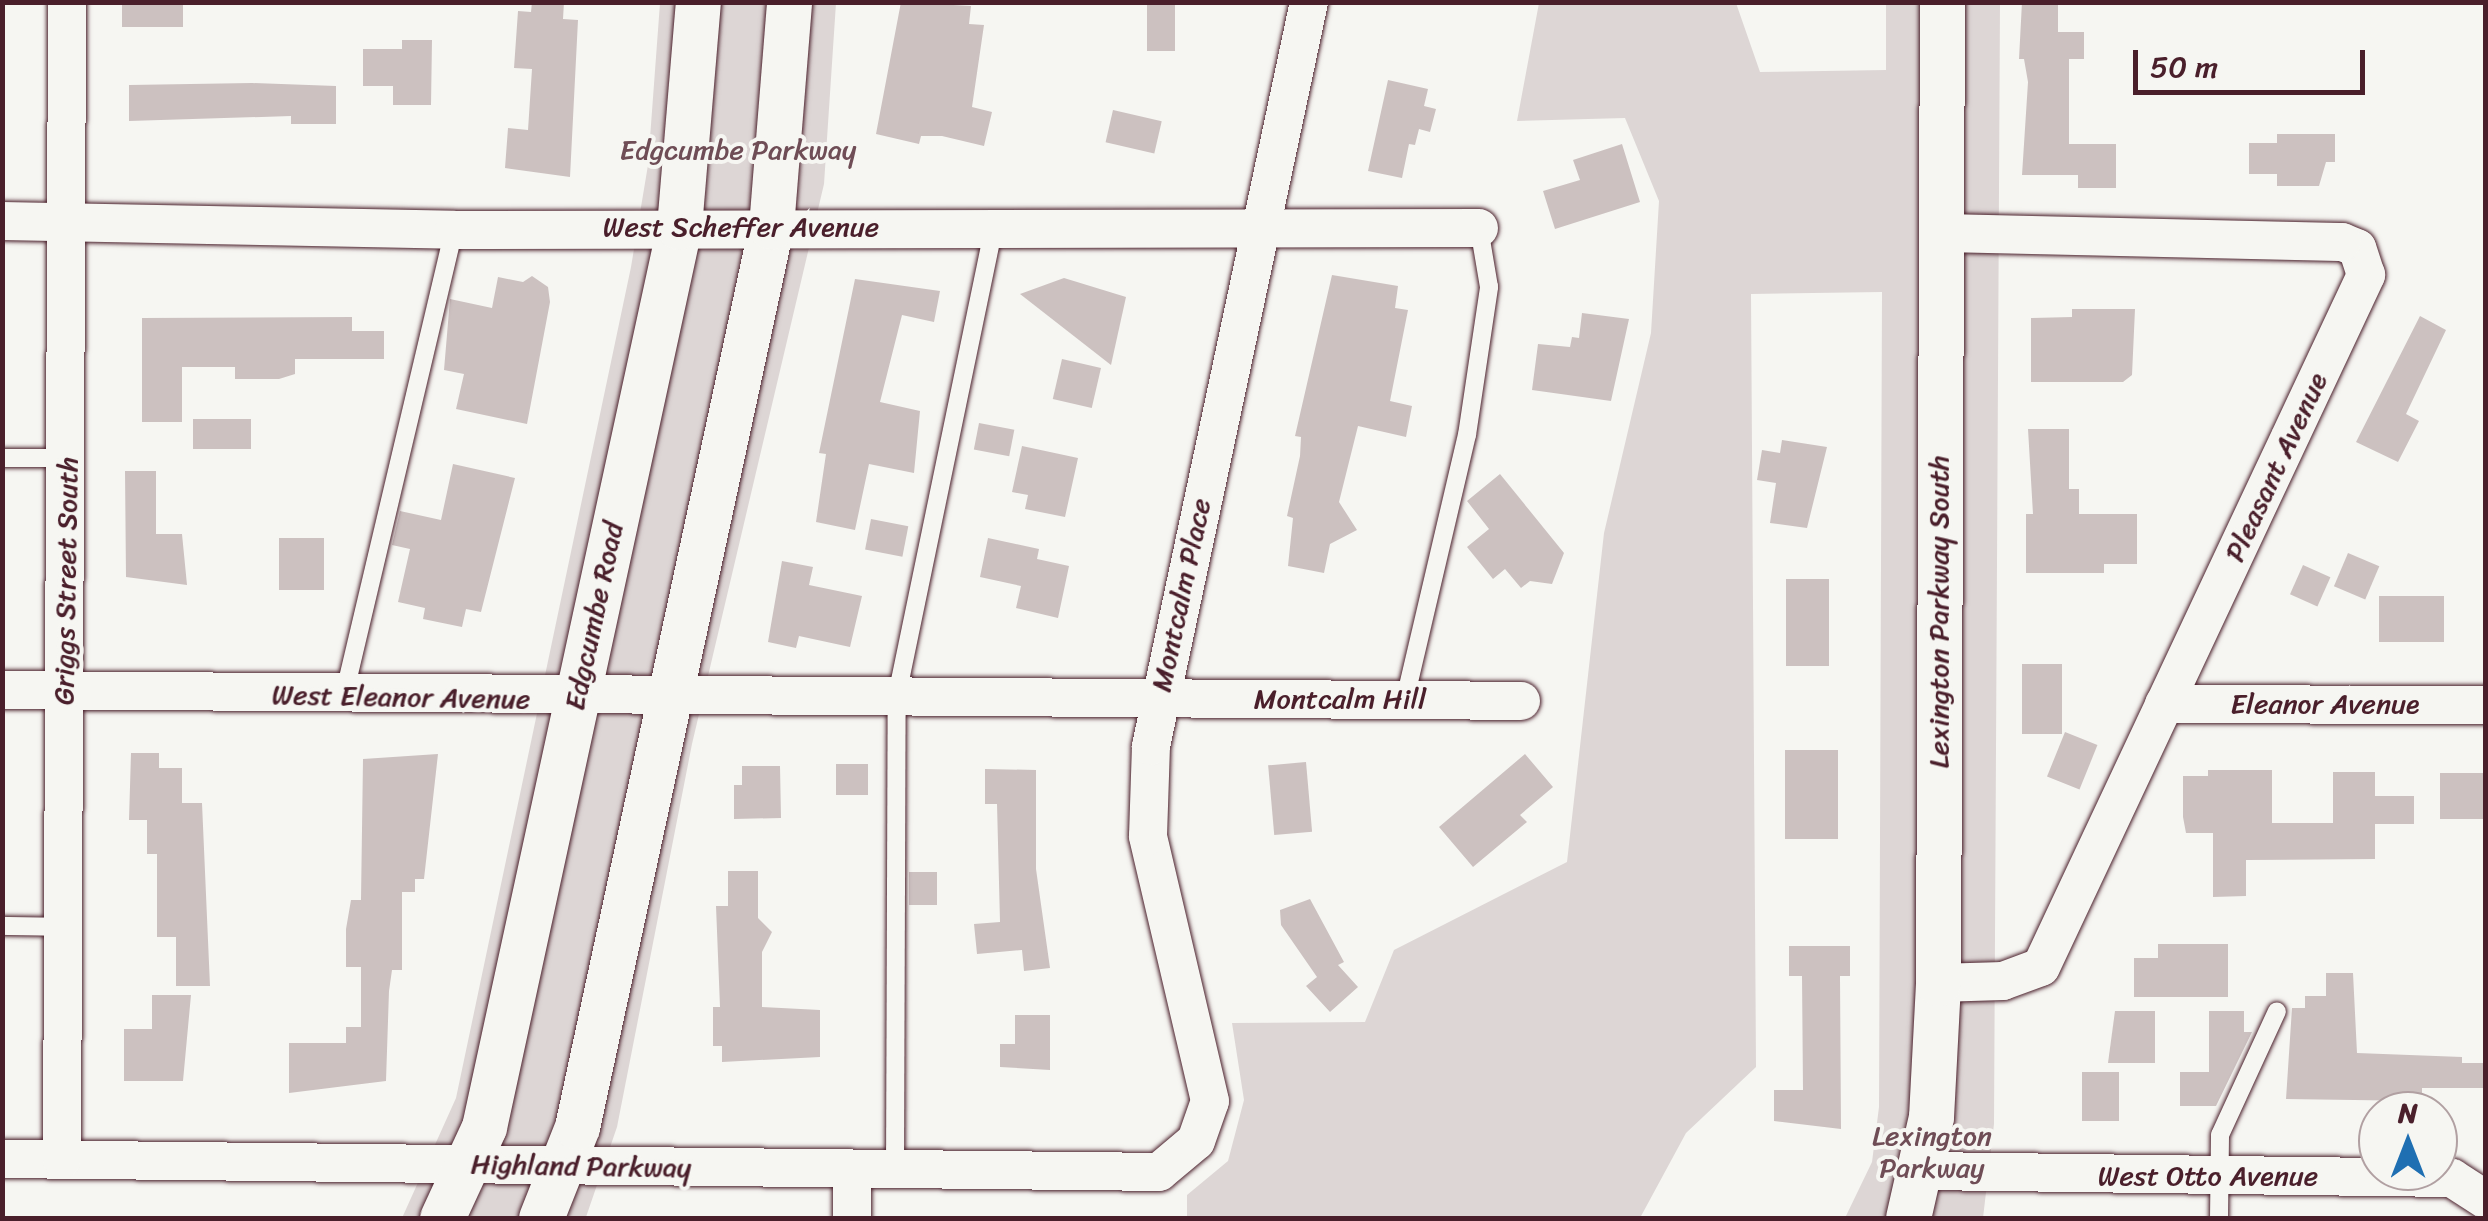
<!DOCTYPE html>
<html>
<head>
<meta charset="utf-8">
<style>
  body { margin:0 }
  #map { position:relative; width:2488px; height:1221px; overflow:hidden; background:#f6f6f2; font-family:Sriracha,sans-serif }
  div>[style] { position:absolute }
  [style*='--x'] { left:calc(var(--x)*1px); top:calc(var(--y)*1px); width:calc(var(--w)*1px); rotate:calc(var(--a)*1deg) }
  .green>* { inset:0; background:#ddd6d5 }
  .building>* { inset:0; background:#ccc1c0; transform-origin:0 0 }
  .roads { filter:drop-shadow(0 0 2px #4a1f2b) drop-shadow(0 0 2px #4a1f2b) }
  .service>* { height:18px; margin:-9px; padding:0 9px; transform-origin:9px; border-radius:9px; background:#f6f6f2 }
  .minor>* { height:38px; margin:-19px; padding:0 19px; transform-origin:19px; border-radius:19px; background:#f6f6f2 }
  .tertiary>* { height:45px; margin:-22.5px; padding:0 22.5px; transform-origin:22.5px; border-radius:22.5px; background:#f6f6f2 }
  span { translate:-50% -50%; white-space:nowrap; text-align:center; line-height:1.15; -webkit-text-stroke:8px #f6f6f2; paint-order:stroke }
  .park-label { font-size:28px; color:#6f4d56 }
  .street-label { font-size:28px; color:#4a1f2b }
  .frame { position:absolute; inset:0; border:5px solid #4a1f2b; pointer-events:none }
  .north { position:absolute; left:2358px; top:1091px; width:100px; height:100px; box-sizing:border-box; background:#f6f6f2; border:2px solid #b1a0a2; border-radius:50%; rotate:0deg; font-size:28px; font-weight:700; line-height:40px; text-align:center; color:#4a1f2b }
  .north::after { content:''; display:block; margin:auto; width:35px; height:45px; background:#1f6fb2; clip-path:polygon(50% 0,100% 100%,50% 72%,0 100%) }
  .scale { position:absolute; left:2133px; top:50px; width:232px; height:45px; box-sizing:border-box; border:5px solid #4a1f2b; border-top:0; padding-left:12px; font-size:30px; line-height:35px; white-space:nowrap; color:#4a1f2b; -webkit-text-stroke:8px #f6f6f2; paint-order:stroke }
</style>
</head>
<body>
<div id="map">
  <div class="green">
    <i style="clip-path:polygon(660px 3px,836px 3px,824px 184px,692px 744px,617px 1127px,586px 1217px,402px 1218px,456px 1098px,631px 267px,648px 165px)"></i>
    <i style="clip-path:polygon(1539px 3px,1736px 3px,1760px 72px,1886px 70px,1886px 3px,2000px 3px,1994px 1124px,1983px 1218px,1845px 1218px,1872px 1162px,1879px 1107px,1882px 292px,1751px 294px,1756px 1067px,1686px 1133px,1640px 1218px,1187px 1218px,1187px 1195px,1228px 1161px,1244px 1100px,1232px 1023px,1365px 1022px,1394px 950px,1567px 862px,1604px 533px,1651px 333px,1659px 201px,1625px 118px,1517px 121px)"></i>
  </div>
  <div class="building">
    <i style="left:122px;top:2px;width:61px;height:25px"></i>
    <i style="clip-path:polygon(532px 2px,564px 2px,563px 19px,578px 20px,570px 177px,505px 168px,508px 128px,528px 130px,532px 69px,514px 68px,518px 11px,531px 12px)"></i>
    <i style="clip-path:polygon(901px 2px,971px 6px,969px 24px,984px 25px,972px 107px,992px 112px,984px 146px,942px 136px,921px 136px,919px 144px,876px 134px)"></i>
    <i style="left:1147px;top:2px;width:28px;height:49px"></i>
    <i style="clip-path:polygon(2022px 2px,2058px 2px,2058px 32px,2084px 32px,2084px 59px,2069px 59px,2069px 144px,2116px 144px,2116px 188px,2078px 188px,2078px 175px,2022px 175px,2028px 82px,2024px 59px,2019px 59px)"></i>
    <i style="clip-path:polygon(402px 40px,432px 40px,431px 105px,393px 105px,393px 86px,363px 86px,363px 49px,402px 49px)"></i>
    <i style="clip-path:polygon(1388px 80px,1428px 89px,1424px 106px,1436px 109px,1430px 132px,1419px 129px,1415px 145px,1409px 144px,1402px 178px,1368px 171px)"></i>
    <i style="clip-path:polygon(252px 83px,336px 86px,336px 124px,291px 124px,291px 116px,129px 121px,129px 85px)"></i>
    <i style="left:1113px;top:110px;width:50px;height:33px;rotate:13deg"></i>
    <i style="clip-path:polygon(2277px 134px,2335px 134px,2335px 162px,2326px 162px,2319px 186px,2277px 186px,2277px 174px,2249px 174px,2249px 143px,2277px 143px)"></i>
    <i style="clip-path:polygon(1622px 144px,1640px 202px,1555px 229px,1543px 191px,1580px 180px,1573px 160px)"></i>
    <i style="clip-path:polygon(1332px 275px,1398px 286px,1395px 308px,1408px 310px,1390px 401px,1412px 406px,1406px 437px,1358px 426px,1339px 502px,1357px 530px,1330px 544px,1324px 573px,1288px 566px,1293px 518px,1287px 516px,1300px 456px,1301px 437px,1295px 436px)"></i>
    <i style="clip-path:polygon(532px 276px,548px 287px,550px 302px,527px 424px,456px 409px,464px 374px,444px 370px,450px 299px,492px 308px,498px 277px,523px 282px)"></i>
    <i style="clip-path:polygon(1064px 278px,1126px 297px,1111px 365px,1020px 294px)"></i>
    <i style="clip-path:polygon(855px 279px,940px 291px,934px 322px,902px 315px,880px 402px,920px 411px,914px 473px,869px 464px,855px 530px,816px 522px,826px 454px,819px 453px)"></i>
    <i style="clip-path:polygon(2072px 309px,2135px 309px,2132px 375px,2123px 382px,2031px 382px,2031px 318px,2072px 317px)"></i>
    <i style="clip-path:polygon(1582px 313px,1629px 319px,1611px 401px,1532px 390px,1538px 344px,1570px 347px,1572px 337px,1579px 338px)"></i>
    <i style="clip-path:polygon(2420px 316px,2446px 330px,2406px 414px,2419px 421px,2398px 462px,2356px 442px)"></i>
    <i style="clip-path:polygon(352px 317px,352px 331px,384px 331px,384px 359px,295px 359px,295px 374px,279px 379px,235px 379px,235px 367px,182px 367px,182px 422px,142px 422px,142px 318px)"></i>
    <i style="left:1062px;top:359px;width:40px;height:41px;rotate:13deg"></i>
    <i style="left:193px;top:419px;width:58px;height:30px"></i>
    <i style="left:979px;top:423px;width:36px;height:27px;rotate:11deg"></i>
    <i style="clip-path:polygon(2028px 429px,2069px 429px,2069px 489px,2079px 489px,2079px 514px,2137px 514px,2137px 564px,2104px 564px,2104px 573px,2026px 573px,2026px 514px,2033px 514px)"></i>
    <i style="clip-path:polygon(1782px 440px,1827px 447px,1807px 528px,1770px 523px,1776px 483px,1757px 480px,1762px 450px,1780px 453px)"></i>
    <i style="clip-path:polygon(1022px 446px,1078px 458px,1065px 517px,1025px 509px,1028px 495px,1012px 492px)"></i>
    <i style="clip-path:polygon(453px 464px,515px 478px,481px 612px,466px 609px,462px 627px,423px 619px,425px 608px,398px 602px,410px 549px,392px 545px,400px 511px,441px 520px)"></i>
    <i style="clip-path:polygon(125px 471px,156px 471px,156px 534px,182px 534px,187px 585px,126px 577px)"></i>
    <i style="clip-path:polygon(1500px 474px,1564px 553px,1552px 584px,1530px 581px,1521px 588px,1505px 569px,1493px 579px,1467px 547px,1489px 529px,1467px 501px)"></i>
    <i style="left:871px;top:519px;width:38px;height:31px;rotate:11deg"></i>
    <i style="left:279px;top:538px;width:45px;height:52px"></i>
    <i style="clip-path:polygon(988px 538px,1039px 549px,1037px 559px,1069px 566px,1058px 618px,1016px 608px,1021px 586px,980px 577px)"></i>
    <i style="left:2348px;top:553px;width:34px;height:36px;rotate:23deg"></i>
    <i style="clip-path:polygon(782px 561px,813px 567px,809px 585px,862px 596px,850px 647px,799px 636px,796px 648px,768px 642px)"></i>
    <i style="left:2303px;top:565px;width:30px;height:32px;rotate:24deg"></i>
    <i style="left:1786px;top:579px;width:43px;height:87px"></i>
    <i style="left:2379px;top:596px;width:65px;height:46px"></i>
    <i style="left:2022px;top:664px;width:40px;height:70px"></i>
    <i style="left:2065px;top:732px;width:35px;height:48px;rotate:22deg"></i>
    <i style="left:1785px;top:750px;width:53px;height:89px"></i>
    <i style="clip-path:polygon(131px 753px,159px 753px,159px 768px,182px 768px,182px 803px,202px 803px,210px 986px,176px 986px,176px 937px,157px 937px,157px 854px,147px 854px,147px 820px,129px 820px)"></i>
    <i style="clip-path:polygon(438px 754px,424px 879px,415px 879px,415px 892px,402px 892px,402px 970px,392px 970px,389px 991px,386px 1081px,289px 1093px,289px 1043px,346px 1043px,346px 1027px,361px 1027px,361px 967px,346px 967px,346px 929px,351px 900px,361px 900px,363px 759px)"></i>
    <i style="clip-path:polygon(1525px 754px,1553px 787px,1520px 815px,1527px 822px,1473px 867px,1439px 827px)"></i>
    <i style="left:1306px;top:762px;width:70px;height:38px;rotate:85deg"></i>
    <i style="left:836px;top:764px;width:32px;height:31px"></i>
    <i style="clip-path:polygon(742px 766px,780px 766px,781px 818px,734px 819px,734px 785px,742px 785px)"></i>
    <i style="clip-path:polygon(985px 769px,1036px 770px,1036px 869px,1050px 968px,1024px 971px,1022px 950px,977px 954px,974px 924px,1000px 922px,997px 804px,985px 804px)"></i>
    <i style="clip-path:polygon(2208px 770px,2272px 770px,2272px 823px,2333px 823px,2333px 772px,2375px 772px,2375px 796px,2414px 796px,2414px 824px,2375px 824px,2375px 859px,2246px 860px,2246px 896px,2213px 897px,2213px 833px,2186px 833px,2183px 817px,2183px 776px,2208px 776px)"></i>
    <i style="left:2486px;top:773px;width:46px;height:46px;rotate:90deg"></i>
    <i style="clip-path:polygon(728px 871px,758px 871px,758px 918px,772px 932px,762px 952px,762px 1007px,820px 1010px,820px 1057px,722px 1062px,722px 1046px,713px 1046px,713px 1007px,720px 1007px,716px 906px,728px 906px)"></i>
    <i style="left:909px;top:872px;width:28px;height:33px"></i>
    <i style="clip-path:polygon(1310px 899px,1344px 962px,1338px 965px,1358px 987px,1330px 1012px,1306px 986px,1317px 977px,1281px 925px,1280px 910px)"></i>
    <i style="clip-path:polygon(2158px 944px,2228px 944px,2228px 997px,2134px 997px,2134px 958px,2158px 958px)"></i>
    <i style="clip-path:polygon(1789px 946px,1850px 946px,1850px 976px,1840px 976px,1841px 1129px,1774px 1121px,1774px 1090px,1803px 1090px,1802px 976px,1789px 976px)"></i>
    <i style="clip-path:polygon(2326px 973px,2353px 973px,2357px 1053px,2462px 1057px,2462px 1063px,2486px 1063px,2486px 1088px,2422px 1088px,2422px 1101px,2286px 1099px,2292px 1008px,2305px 1008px,2305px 996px,2326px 996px)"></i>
    <i style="clip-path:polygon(152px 995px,191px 995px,183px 1081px,124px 1081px,124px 1029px,152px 1029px)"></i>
    <i style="clip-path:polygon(2115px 1011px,2155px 1011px,2155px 1063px,2108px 1063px)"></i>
    <i style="clip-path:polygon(2209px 1011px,2244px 1011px,2244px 1032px,2252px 1032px,2216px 1106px,2180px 1106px,2180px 1072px,2209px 1072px)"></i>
    <i style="clip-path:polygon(1015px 1015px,1050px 1015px,1050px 1070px,1000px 1067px,1000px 1044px,1015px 1044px)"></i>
    <i style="left:2082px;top:1072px;width:37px;height:49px"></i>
  </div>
  <div class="roads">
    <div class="service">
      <i style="--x:2;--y:458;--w:65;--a:0"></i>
      <i style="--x:344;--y:695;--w:478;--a:-76.7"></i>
      <i style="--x:1405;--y:699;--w:271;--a:-76.8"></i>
      <i style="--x:1467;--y:435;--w:150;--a:-81.5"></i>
      <i style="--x:1489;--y:287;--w:60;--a:-99.6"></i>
      <i style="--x:2;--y:926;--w:62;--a:0.9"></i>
      <i style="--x:895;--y:1173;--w:478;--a:-89.8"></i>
      <i style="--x:897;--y:695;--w:478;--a:-78.3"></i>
      <i style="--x:2219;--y:1218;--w:83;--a:-89.3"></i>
      <i style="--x:2220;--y:1135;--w:136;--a:-65.3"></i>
    </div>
    <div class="minor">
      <i style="--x:2;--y:221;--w:452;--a:1.1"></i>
      <i style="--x:454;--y:230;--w:1025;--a:-0.11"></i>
      <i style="--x:2;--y:690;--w:1519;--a:0.41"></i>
      <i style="--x:2164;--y:704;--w:322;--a:0.2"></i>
      <i style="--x:1938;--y:983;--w:65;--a:-1.8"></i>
      <i style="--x:2003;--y:981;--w:40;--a:-20.2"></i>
      <i style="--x:2041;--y:967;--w:765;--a:-64.84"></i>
      <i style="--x:2366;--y:275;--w:28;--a:-108"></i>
      <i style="--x:2357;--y:248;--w:16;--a:-158"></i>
      <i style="--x:2342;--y:242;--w:401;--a:-178.7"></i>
      <i style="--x:2;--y:1159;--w:1157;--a:0.64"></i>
      <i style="--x:1159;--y:1172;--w:48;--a:-40"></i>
      <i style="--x:1196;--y:1141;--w:42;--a:-70.7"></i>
      <i style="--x:1210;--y:1101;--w:272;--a:-103.2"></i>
      <i style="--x:1148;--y:836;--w:90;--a:-88.1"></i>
      <i style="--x:1151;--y:746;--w:761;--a:-78.01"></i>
      <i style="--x:62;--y:1159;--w:1157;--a:-89.75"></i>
      <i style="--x:1924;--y:1171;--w:528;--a:0.76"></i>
      <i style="--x:2452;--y:1178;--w:40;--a:32.9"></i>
      <i style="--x:852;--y:1174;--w:44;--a:90"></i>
    </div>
    <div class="tertiary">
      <i style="--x:442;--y:1218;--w:100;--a:-65.2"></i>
      <i style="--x:484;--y:1127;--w:921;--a:-77.77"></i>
      <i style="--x:679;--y:227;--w:226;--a:-85.2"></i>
      <i style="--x:541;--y:1218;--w:98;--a:-68.4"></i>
      <i style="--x:577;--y:1127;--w:921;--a:-77.84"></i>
      <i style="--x:771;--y:227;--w:226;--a:-85.4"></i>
      <i style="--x:1908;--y:1218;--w:104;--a:-77.2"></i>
      <i style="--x:1931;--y:1117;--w:134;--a:-87"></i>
      <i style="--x:1938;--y:983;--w:981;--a:-89.77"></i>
    </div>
  </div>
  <div class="park-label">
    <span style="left:738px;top:150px">Edgcumbe Parkway</span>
    <span style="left:1932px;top:1152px">Lexington<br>Parkway</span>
  </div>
  <div class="street-label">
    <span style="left:741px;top:227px">West Scheffer Avenue</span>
    <span style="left:2276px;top:467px;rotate:-65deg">Pleasant Avenue</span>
    <span style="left:66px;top:581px;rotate:-89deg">Griggs Street South</span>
    <span style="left:1181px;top:595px;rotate:-78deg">Montcalm Place</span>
    <span style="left:1939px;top:612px;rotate:-90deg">Lexington Parkway South</span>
    <span style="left:594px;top:616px;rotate:-78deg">Edgcumbe Road</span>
    <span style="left:401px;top:697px;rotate:1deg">West Eleanor Avenue</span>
    <span style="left:1340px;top:699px">Montcalm Hill</span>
    <span style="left:2325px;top:704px">Eleanor Avenue</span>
    <span style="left:581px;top:1166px;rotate:1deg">Highland Parkway</span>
    <span style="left:2208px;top:1176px">West Otto Avenue</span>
  </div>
  <div class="frame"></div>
  <div class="north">N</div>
  <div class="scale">50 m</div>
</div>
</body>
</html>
